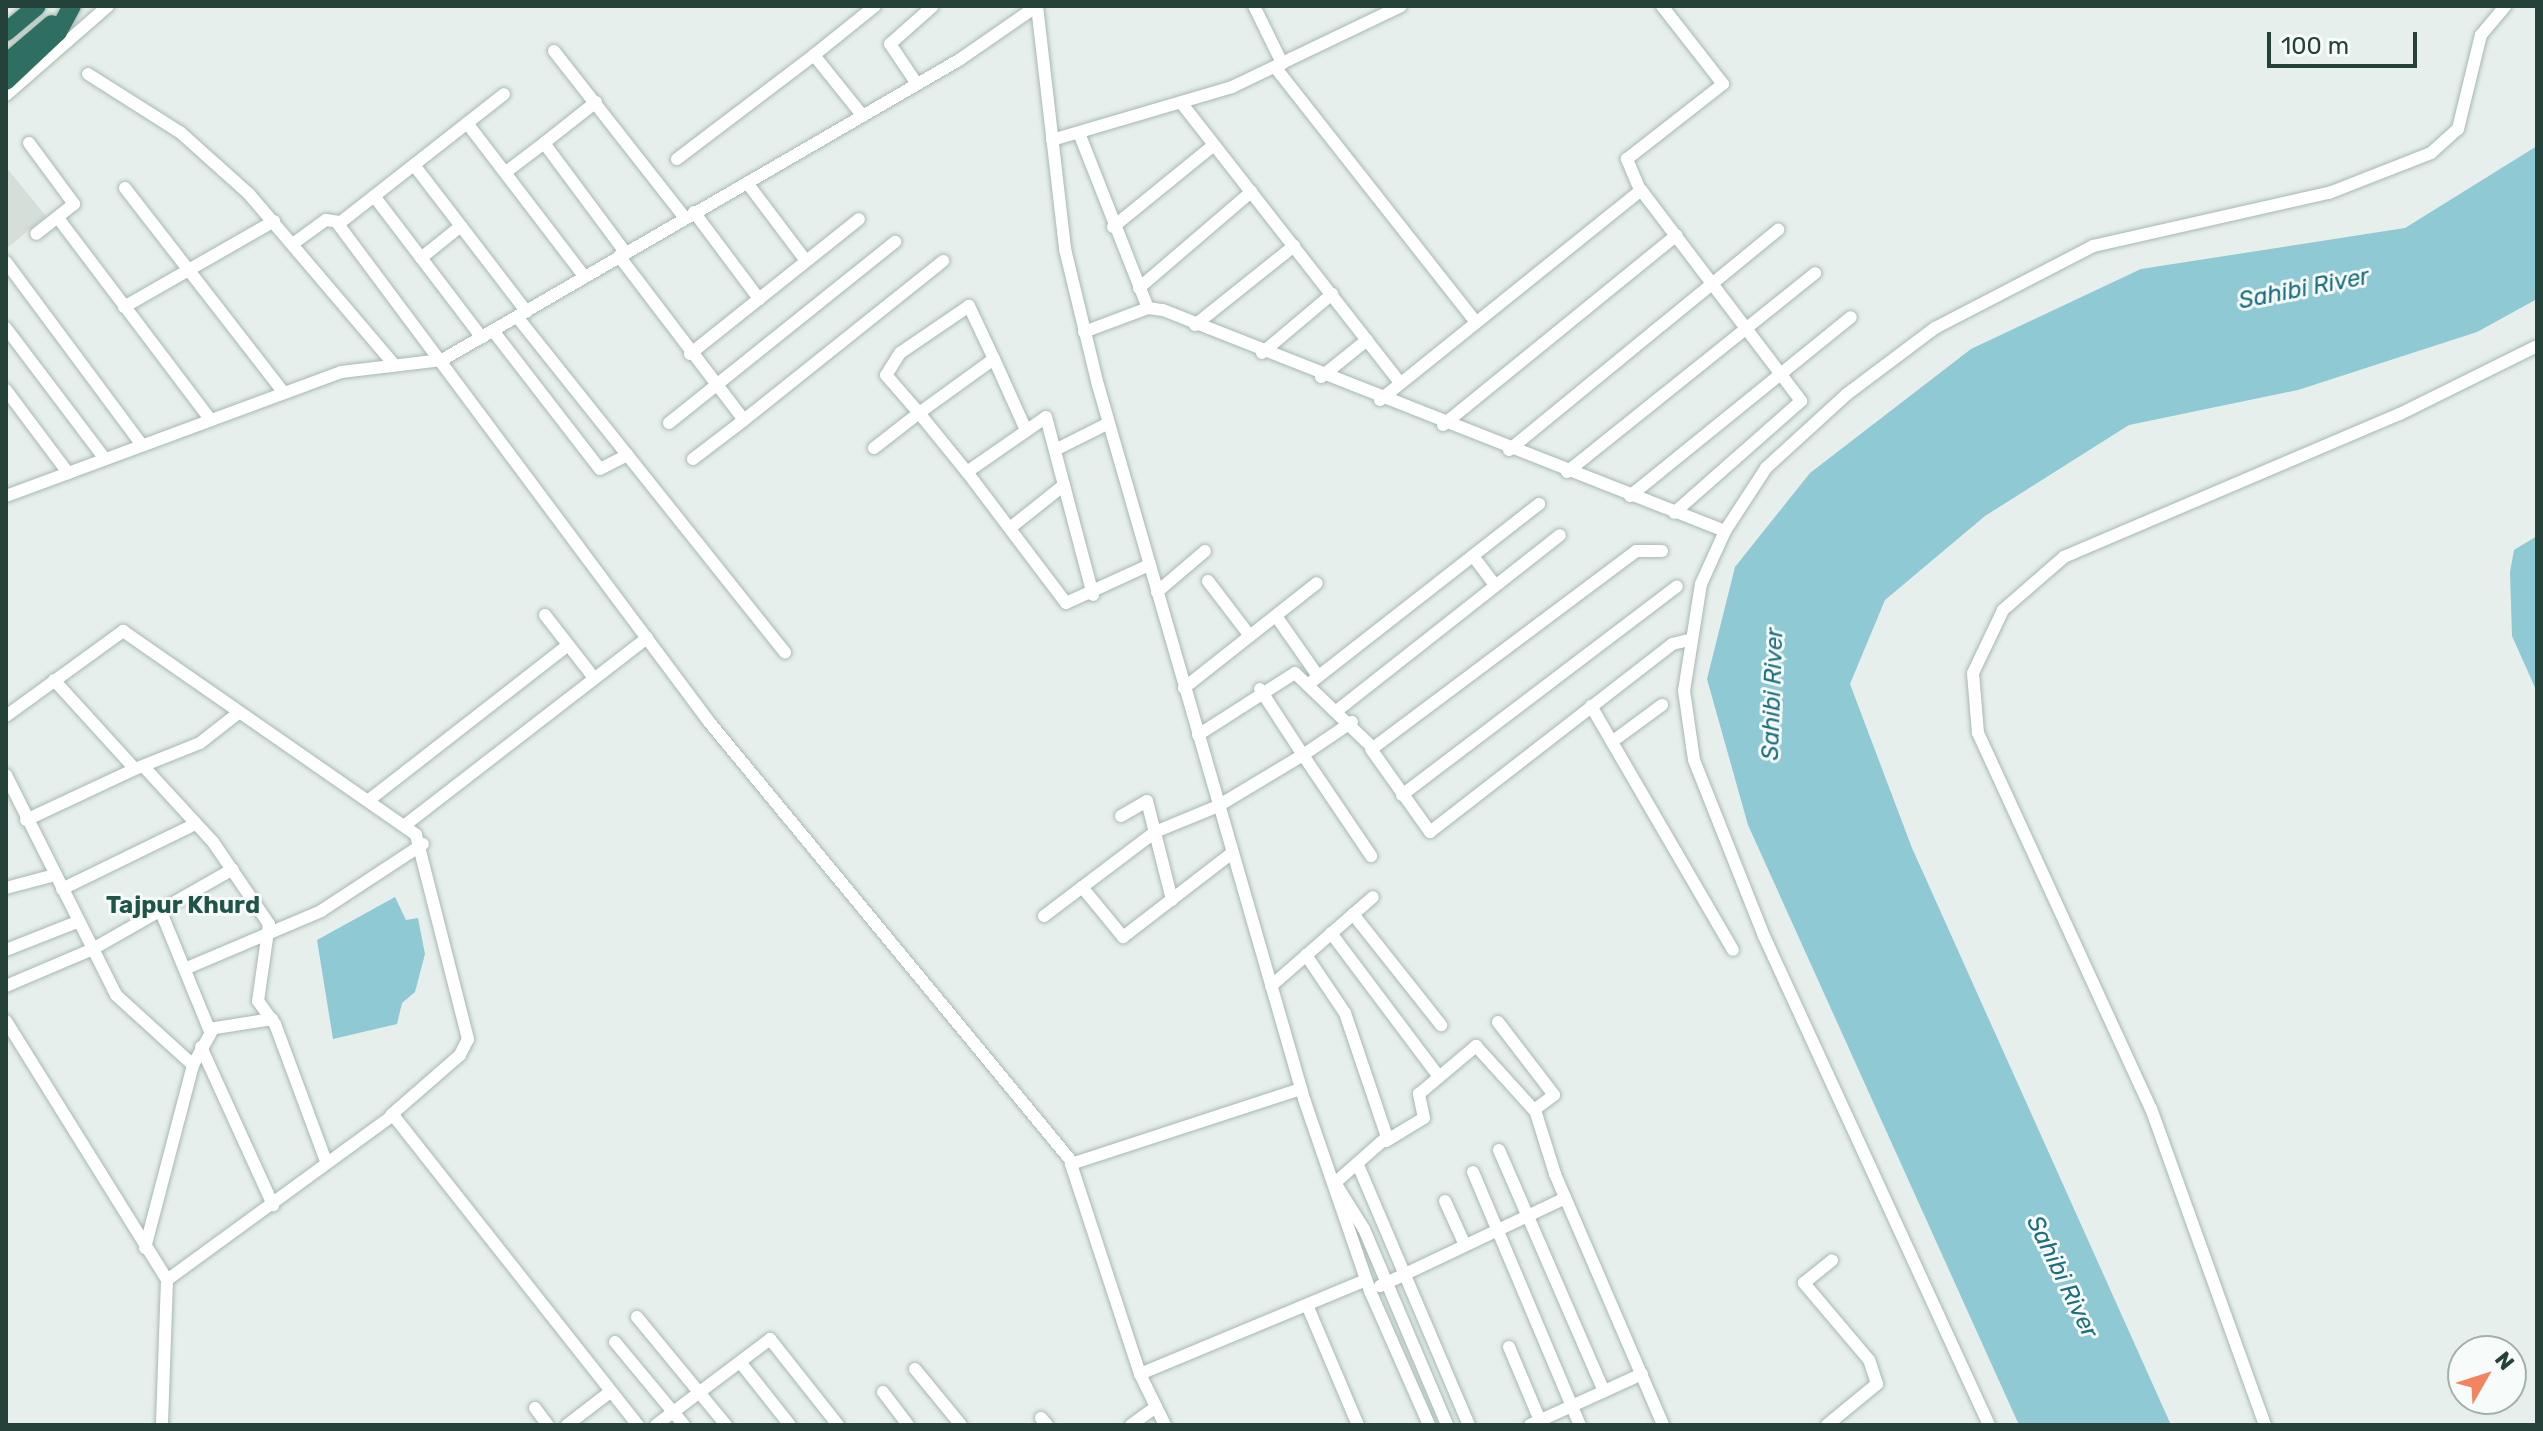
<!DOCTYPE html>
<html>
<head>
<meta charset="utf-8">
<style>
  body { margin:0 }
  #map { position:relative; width:2543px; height:1431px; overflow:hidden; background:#e6efeb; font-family:Rubik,sans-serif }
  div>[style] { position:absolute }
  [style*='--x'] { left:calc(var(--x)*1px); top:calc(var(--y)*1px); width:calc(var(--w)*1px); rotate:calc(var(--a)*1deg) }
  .built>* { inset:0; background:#d4dfda }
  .water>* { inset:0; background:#8ec9d4 }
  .roads { filter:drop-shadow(0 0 2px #a8b8b2) drop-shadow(0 0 2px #a8b8b2) }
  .minor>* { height:12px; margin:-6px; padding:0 6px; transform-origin:6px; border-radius:6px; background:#fff }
  .highway>* { height:18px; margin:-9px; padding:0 9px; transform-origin:9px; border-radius:9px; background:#2f6f62 }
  span { translate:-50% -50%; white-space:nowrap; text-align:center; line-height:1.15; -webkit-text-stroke:6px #f7fbf9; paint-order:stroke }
  .water-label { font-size:24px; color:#1c6f80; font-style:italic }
  .neighbourhood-label { font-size:24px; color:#1f5548; font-weight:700 }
  .frame { position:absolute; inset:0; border:8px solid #24423a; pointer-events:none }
  .north { position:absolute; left:2447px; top:1335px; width:80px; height:80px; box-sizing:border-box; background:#f7fbf9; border:2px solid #a3b1ad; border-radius:50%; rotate:51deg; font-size:22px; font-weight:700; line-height:32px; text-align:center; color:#24423a }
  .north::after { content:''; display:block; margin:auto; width:28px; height:36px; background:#f4845f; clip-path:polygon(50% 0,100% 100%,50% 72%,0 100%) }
  .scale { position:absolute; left:2267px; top:32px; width:150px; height:36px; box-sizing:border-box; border:4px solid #24423a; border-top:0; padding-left:10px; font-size:24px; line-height:28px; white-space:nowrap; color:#24423a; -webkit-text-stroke:6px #f7fbf9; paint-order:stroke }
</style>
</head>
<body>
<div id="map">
  <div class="built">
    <i style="clip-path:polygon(6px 167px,46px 216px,6px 249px)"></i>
  </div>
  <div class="water">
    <i style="clip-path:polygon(2537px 146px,2537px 299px,2477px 332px,2298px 390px,2129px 425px,1985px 516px,1885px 600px,1850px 684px,1912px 848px,2171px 1425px,2019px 1425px,1748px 825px,1707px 679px,1735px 567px,1810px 473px,1971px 349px,2141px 269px,2405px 228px)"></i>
    <i style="clip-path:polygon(2537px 536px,2537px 692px,2512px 636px,2510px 572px,2514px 550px)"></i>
    <i style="clip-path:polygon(395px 897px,406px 920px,418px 918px,425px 954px,415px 992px,402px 1003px,397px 1024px,333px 1039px,317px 940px)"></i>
  </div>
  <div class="roads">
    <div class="minor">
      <i style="--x:1037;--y:6;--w:245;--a:83.4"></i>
      <i style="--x:1065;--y:249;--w:140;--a:76.4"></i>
      <i style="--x:1098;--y:385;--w:746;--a:73.9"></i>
      <i style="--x:1305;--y:1102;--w:200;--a:71"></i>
      <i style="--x:1370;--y:1291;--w:146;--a:66.2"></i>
      <i style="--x:1254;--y:6;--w:64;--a:63.8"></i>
      <i style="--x:554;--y:51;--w:211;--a:51.9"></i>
      <i style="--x:1275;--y:67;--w:323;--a:51.8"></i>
      <i style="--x:88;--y:74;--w:110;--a:32.4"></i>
      <i style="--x:181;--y:133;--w:91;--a:41.9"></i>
      <i style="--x:249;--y:194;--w:221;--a:49.6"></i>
      <i style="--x:917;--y:84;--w:48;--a:-124"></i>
      <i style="--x:890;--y:44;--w:57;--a:-41.5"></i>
      <i style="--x:6;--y:95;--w:135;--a:-41.1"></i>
      <i style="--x:596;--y:102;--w:66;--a:141.7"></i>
      <i style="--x:544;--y:143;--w:136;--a:53.4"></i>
      <i style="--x:1183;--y:105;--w:353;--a:52"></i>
      <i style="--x:862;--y:115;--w:77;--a:-128.7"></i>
      <i style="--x:814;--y:55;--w:78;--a:-38.8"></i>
      <i style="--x:467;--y:123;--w:193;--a:52.6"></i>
      <i style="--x:1079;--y:133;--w:188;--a:68.5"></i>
      <i style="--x:1052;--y:140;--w:188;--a:-16.4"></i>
      <i style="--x:1232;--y:87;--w:187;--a:-25.6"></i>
      <i style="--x:29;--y:143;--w:76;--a:53.6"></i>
      <i style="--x:74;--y:204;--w:48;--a:141.7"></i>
      <i style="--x:677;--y:159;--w:172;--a:-37.2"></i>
      <i style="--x:414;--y:165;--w:185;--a:52.5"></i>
      <i style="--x:506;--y:172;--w:48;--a:-37.3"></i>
      <i style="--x:748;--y:184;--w:96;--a:53"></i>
      <i style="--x:125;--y:188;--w:259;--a:52.2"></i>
      <i style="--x:1640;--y:190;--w:34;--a:-113"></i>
      <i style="--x:1627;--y:159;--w:122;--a:-38"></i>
      <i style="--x:1723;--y:84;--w:99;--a:-128"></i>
      <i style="--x:374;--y:196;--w:178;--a:52.7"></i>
      <i style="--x:694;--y:212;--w:109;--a:53.2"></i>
      <i style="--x:58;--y:218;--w:253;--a:52.9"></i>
      <i style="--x:338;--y:224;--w:622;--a:53.3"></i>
      <i style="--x:710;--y:723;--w:569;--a:50.49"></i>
      <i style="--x:1113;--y:227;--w:130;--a:-39.1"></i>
      <i style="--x:294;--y:243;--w:39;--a:-36"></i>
      <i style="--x:326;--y:220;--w:15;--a:8"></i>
      <i style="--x:341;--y:222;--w:207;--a:-38.1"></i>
      <i style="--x:619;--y:256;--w:206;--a:52.7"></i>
      <i style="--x:744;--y:420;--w:255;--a:-38.6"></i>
      <i style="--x:421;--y:258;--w:51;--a:-38.7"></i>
      <i style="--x:6;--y:262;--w:228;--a:53.4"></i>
      <i style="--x:1139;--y:288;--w:148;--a:-40.6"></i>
      <i style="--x:124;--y:307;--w:173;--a:-29.8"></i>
      <i style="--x:518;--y:318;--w:428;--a:51.4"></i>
      <i style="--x:1195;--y:325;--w:127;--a:-38.6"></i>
      <i style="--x:6;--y:328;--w:164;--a:52.9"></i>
      <i style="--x:494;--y:332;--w:173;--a:52.3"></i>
      <i style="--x:600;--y:469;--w:31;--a:-27"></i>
      <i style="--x:1084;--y:332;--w:68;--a:-20.6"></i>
      <i style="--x:1148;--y:308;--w:15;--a:8"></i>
      <i style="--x:1163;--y:310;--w:604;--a:21.47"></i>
      <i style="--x:1262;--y:353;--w:92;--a:-40.1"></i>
      <i style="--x:690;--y:354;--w:216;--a:-38.6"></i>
      <i style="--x:994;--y:359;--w:76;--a:65.8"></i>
      <i style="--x:1321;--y:377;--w:59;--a:-38.8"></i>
      <i style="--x:6;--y:390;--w:104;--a:53.2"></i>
      <i style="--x:1380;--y:400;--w:335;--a:-38.8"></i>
      <i style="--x:1641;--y:190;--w:265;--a:52.8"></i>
      <i style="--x:1801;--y:401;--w:169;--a:138.6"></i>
      <i style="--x:669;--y:423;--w:290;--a:-38.7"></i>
      <i style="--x:1443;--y:425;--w:301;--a:-39.1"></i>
      <i style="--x:874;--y:448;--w:57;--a:-37.9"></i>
      <i style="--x:919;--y:413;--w:92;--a:-35.8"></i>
      <i style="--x:994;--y:359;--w:59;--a:-115.3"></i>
      <i style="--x:969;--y:306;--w:83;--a:145.7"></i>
      <i style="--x:900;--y:353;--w:26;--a:122"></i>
      <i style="--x:886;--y:375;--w:50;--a:49"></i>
      <i style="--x:919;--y:413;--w:76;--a:50.9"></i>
      <i style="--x:967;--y:472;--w:164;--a:52.9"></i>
      <i style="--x:1066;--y:603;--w:91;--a:-24.6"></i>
      <i style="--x:1055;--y:450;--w:60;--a:-26.6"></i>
      <i style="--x:1509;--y:450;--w:348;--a:-39.3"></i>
      <i style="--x:693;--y:459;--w:64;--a:-37.4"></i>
      <i style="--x:967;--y:472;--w:96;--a:-34.8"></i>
      <i style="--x:1046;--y:417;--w:184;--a:75.2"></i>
      <i style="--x:1567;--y:472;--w:318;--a:-38.7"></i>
      <i style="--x:6;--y:496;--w:357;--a:-20.3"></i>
      <i style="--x:341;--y:372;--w:102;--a:-6.8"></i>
      <i style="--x:442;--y:360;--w:598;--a:-30.13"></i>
      <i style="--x:959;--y:60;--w:95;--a:-34.7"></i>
      <i style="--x:1630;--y:496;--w:284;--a:-39"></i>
      <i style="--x:1010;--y:528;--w:69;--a:-38.5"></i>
      <i style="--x:1473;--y:556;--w:35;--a:53"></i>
      <i style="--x:1208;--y:581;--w:69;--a:52.6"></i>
      <i style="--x:1157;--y:592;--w:63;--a:-40.5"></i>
      <i style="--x:545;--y:615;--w:80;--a:52.1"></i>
      <i style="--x:1276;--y:616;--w:73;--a:55"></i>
      <i style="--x:54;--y:680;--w:120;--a:47.7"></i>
      <i style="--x:135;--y:769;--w:70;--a:-21.8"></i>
      <i style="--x:200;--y:743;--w:47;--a:-38.1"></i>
      <i style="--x:1310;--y:683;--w:291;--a:-38"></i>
      <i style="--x:1184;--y:688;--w:169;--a:-38.3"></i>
      <i style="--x:1260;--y:689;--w:79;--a:56.9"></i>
      <i style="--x:1303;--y:755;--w:59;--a:-34"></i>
      <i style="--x:1591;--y:706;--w:282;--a:59.8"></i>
      <i style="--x:1339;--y:709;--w:281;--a:-38.2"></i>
      <i style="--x:6;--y:716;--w:145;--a:-36"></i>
      <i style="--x:123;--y:631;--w:357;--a:34.8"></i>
      <i style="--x:416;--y:835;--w:211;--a:75.7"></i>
      <i style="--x:468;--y:1039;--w:18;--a:117"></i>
      <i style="--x:460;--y:1055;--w:91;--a:139"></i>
      <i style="--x:1198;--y:735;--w:115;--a:-32.6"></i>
      <i style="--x:1295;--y:673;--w:108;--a:43.9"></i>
      <i style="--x:1373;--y:748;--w:329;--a:-36.8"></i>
      <i style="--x:1636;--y:551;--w:26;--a:0"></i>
      <i style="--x:1613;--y:741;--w:61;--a:-36.3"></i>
      <i style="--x:1371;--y:749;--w:102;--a:54.6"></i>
      <i style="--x:1430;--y:832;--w:306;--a:-37.8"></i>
      <i style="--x:1672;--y:644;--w:17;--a:-13"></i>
      <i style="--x:145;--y:768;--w:100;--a:47.4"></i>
      <i style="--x:213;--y:842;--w:99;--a:55.7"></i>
      <i style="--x:269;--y:924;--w:78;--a:98.1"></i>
      <i style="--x:258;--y:1001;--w:29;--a:54"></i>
      <i style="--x:275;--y:1024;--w:146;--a:69.6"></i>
      <i style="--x:6;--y:775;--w:246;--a:63.4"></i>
      <i style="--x:116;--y:995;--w:104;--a:42.3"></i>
      <i style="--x:1402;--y:795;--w:345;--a:-37.2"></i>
      <i style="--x:369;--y:800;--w:252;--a:-37.9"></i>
      <i style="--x:1121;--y:816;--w:30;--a:-30"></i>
      <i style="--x:1147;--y:801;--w:102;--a:75.8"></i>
      <i style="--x:26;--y:820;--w:120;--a:-25.1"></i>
      <i style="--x:405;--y:825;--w:306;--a:-37.7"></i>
      <i style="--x:1082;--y:887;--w:65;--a:50.6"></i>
      <i style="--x:1123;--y:937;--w:138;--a:-37.6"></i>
      <i style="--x:6;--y:888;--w:51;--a:-14.9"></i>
      <i style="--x:62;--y:889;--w:148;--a:-26"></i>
      <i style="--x:161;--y:912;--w:126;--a:67.7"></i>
      <i style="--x:209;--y:1029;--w:64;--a:-9"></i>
      <i style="--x:1353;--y:914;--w:142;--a:51.6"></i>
      <i style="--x:1044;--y:916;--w:139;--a:-37.1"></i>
      <i style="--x:1155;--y:832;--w:68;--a:-22.4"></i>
      <i style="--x:1218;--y:806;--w:99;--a:-31"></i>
      <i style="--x:1303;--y:755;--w:122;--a:56"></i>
      <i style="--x:1331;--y:933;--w:180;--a:53.1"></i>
      <i style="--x:6;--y:950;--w:76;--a:-21.5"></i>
      <i style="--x:1306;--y:955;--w:70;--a:56.1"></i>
      <i style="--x:1345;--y:1013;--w:131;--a:71.3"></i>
      <i style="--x:1387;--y:1137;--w:68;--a:138.6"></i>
      <i style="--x:187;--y:968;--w:146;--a:-23"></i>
      <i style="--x:321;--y:911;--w:122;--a:-33.3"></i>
      <i style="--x:6;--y:986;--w:92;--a:-23"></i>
      <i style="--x:91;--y:950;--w:163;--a:-29.7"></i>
      <i style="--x:1271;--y:986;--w:135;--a:-41.1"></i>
      <i style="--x:6;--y:1021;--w:305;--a:58.1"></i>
      <i style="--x:167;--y:1280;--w:145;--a:92"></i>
      <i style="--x:201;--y:1047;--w:174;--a:65.5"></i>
      <i style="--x:1535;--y:1110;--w:67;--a:72.6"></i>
      <i style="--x:1555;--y:1174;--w:273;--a:66.7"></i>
      <i style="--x:1386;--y:1141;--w:44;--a:-31.2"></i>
      <i style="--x:1424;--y:1118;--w:25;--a:-102"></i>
      <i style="--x:1419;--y:1094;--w:75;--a:-40.1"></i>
      <i style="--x:1476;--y:1046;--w:86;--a:47.8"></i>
      <i style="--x:1534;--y:1110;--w:25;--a:-37"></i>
      <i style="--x:1554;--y:1095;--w:92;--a:-127.5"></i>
      <i style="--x:1499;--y:1150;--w:263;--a:66.5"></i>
      <i style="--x:1358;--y:1165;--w:283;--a:66.9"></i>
      <i style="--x:1473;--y:1172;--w:275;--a:67.1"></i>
      <i style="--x:1332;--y:1178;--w:60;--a:57.9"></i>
      <i style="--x:1364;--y:1229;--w:213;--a:67"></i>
      <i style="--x:1445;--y:1201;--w:48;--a:65.6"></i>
      <i style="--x:145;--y:1248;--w:189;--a:-75.3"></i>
      <i style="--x:193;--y:1065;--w:39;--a:-61"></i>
      <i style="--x:167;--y:1280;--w:280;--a:-36.1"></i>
      <i style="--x:393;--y:1115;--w:395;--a:51.7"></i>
      <i style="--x:1380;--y:1286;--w:205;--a:-25.4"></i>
      <i style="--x:1307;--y:1305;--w:130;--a:67"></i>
      <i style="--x:637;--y:1317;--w:140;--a:50.5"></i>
      <i style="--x:615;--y:1342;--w:108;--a:50.3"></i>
      <i style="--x:1509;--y:1347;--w:85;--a:67.1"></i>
      <i style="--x:740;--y:1362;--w:80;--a:51.6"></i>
      <i style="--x:915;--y:1369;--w:72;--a:50.6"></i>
      <i style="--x:1140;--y:1374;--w:245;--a:-22.6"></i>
      <i style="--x:883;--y:1392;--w:41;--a:52.9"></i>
      <i style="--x:535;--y:1408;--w:21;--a:53"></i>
      <i style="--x:1041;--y:1418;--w:9;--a:49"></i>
      <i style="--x:567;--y:1425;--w:54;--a:-37.5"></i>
      <i style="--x:656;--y:1425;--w:143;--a:-37"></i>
      <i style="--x:770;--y:1339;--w:110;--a:51.7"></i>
      <i style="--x:1131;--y:1425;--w:31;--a:-36"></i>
      <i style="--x:1165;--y:1425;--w:57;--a:-116.1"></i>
      <i style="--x:1140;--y:1374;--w:221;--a:-108.2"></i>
      <i style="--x:1071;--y:1164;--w:242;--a:-18.1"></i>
      <i style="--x:1530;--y:1425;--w:123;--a:-24.5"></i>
      <i style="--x:1827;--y:1425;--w:65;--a:-39.4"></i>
      <i style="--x:1877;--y:1384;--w:25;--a:-108"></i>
      <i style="--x:1869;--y:1360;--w:101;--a:-130.2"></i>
      <i style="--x:1804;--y:1283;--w:36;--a:-39"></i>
      <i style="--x:1989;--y:1425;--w:538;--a:-114.71"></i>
      <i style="--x:1764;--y:936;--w:189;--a:-111.7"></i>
      <i style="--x:1694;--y:760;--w:70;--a:-98.2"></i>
      <i style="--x:1684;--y:691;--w:108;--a:-81"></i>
      <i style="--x:1701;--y:584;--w:58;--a:-65.6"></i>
      <i style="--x:1725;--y:531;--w:75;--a:-56.9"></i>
      <i style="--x:1766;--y:468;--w:110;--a:-42.4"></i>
      <i style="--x:1847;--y:394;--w:110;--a:-36.9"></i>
      <i style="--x:1935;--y:328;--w:178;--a:-27.4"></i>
      <i style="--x:2093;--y:246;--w:242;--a:-12.7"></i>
      <i style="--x:2329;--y:193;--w:110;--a:-21.4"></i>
      <i style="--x:2431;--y:153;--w:36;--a:-42"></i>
      <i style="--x:2458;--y:129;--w:97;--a:-76.3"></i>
      <i style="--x:2481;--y:35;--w:38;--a:-50"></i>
      <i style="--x:2265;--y:1425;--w:336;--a:-109.8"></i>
      <i style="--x:2151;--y:1109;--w:414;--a:-114.7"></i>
      <i style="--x:1978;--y:733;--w:60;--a:-94.8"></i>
      <i style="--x:1973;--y:673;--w:70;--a:-64.5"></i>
      <i style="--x:2003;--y:610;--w:81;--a:-41"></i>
      <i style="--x:2064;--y:557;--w:365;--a:-23.1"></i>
      <i style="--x:2400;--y:414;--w:153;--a:-26.4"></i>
    </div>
    <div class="highway">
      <i style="--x:6;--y:32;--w:40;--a:-40"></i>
      <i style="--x:6;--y:63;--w:60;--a:-40.3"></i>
      <i style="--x:6;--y:81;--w:71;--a:-43.3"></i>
      <i style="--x:58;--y:32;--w:30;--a:-62"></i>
    </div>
  </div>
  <div class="water-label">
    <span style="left:2304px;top:289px;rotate:-11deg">Sahibi River</span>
    <span style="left:1773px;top:694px;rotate:-88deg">Sahibi River</span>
    <span style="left:2062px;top:1277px;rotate:64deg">Sahibi River</span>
  </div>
  <div class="neighbourhood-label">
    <span style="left:183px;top:906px">Tajpur Khurd</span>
  </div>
  <div class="frame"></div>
  <div class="north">N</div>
  <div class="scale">100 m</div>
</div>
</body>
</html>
